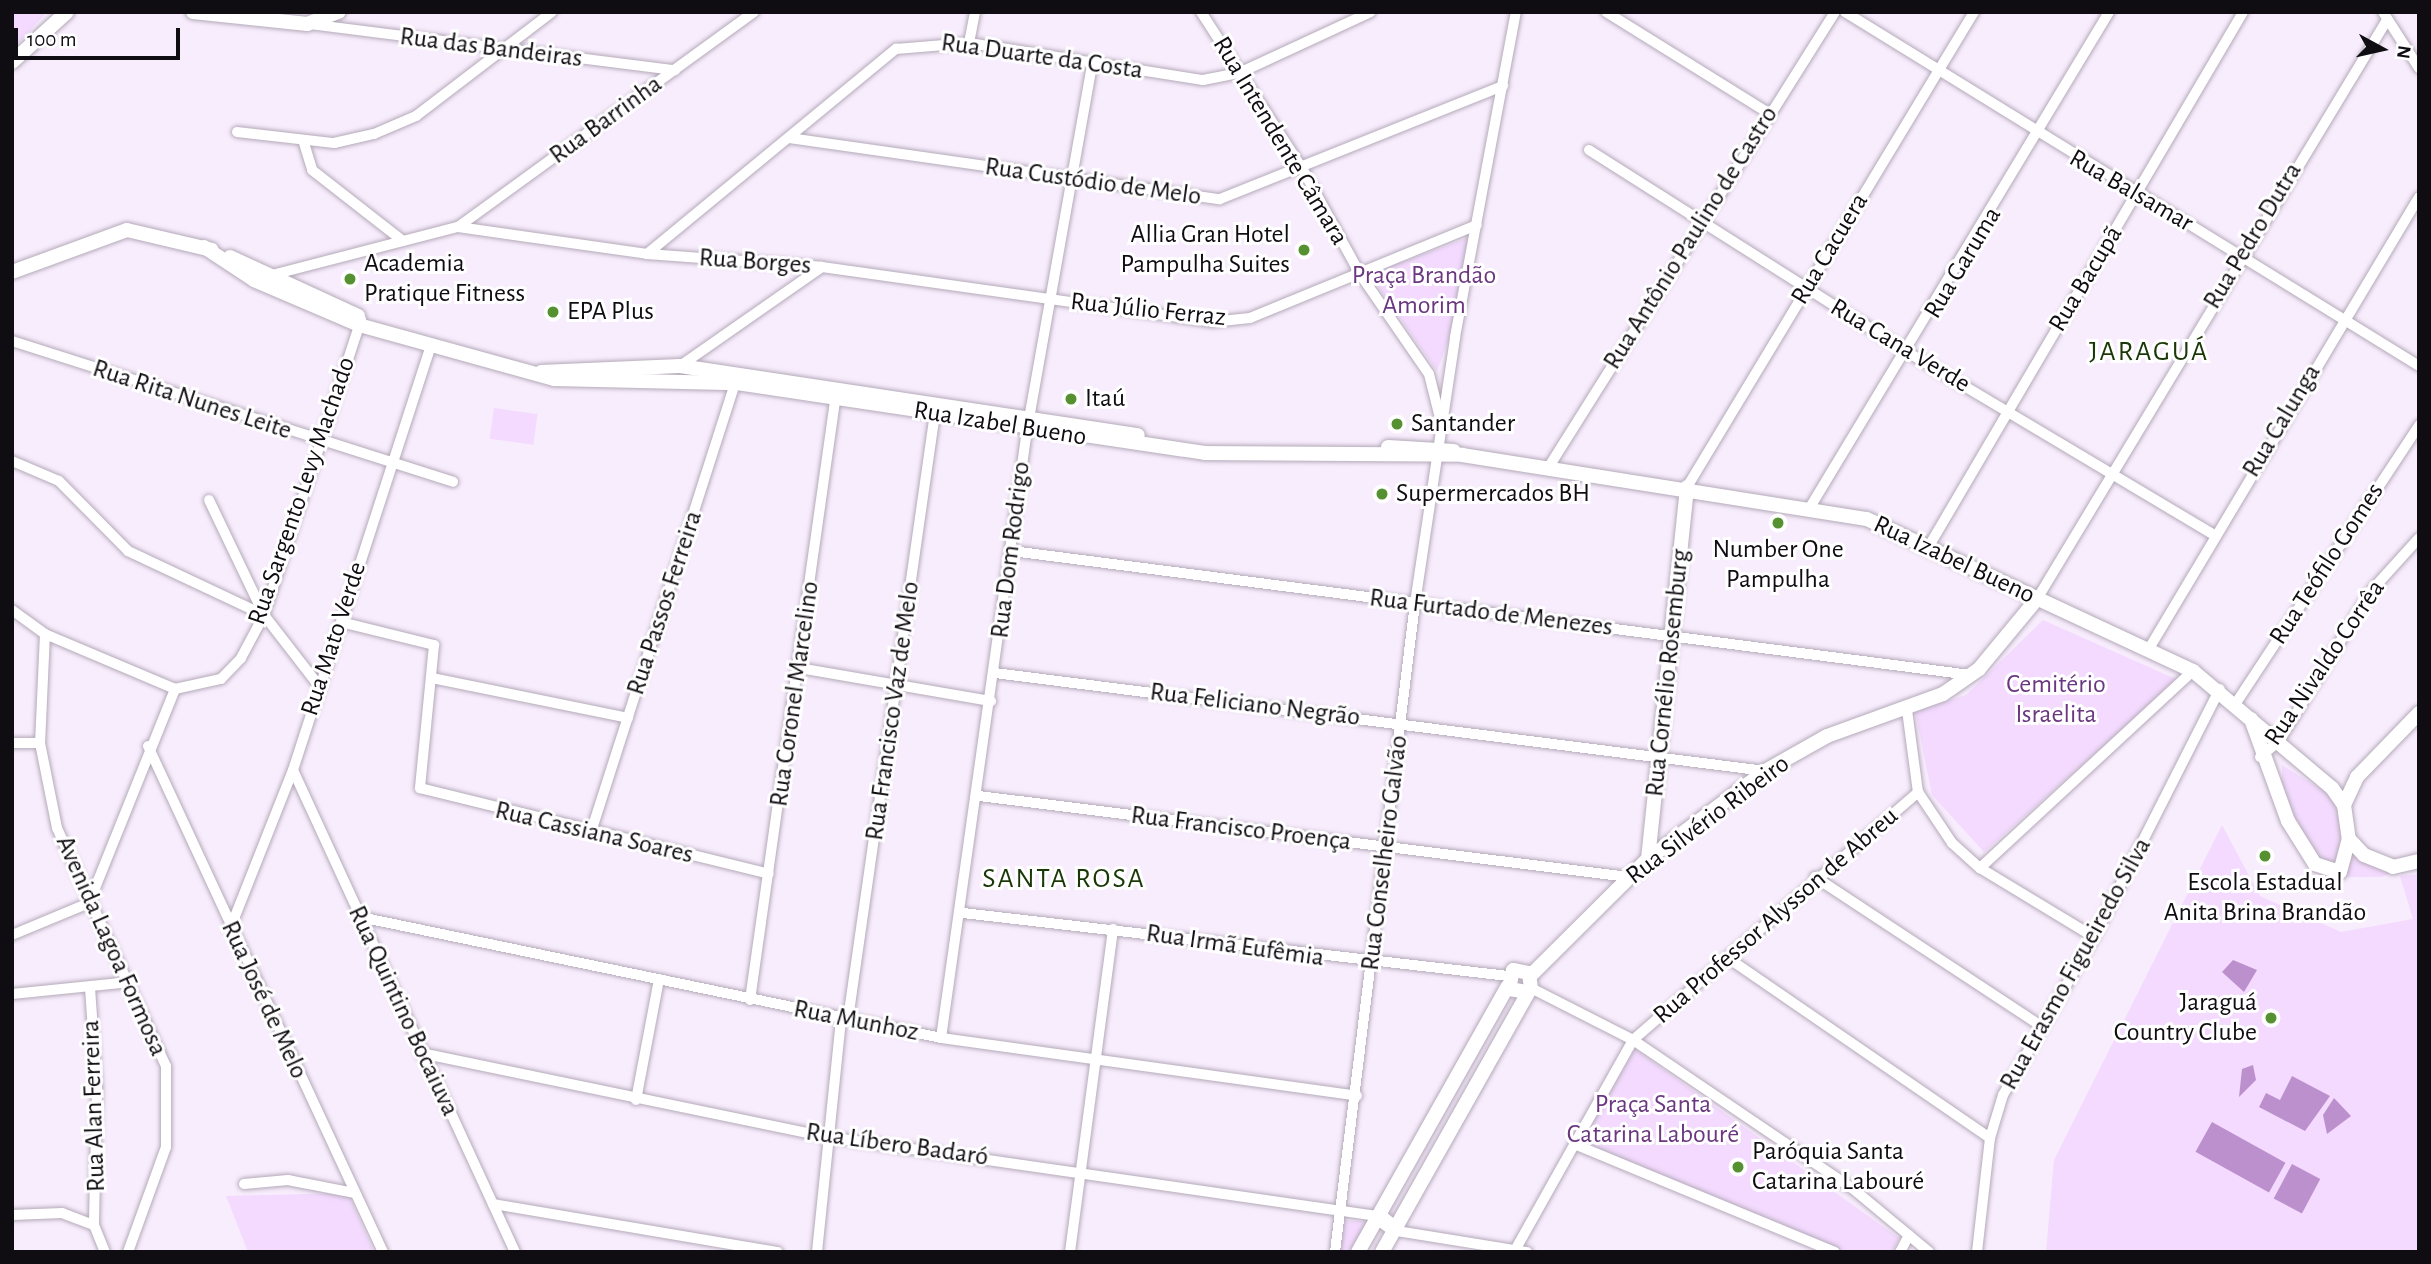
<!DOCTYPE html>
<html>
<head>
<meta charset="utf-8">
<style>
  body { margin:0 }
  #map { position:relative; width:2431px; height:1264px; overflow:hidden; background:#f8edfd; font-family:"Alegreya Sans",sans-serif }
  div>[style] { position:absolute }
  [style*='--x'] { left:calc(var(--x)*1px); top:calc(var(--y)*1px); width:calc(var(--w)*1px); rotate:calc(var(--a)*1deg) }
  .green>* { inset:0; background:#f3dafe; transform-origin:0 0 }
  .water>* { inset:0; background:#bb90cd; transform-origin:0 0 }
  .roads { filter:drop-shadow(0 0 2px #b4aab9) drop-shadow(0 0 2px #b4aab9) }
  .minor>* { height:10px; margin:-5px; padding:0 5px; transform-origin:5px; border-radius:5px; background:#fff }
  .tertiary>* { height:14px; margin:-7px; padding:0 7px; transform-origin:7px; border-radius:7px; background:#fff }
  .dots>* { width:19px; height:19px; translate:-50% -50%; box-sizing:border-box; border:4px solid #fff; border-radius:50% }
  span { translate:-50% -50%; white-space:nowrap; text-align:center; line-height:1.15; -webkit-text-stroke:6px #fff; paint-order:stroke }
  .street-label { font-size:26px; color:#100d12 }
  .poi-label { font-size:26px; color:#100d12 }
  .right { translate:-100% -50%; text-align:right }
  .left { translate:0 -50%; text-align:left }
  .park-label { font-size:26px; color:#6b3780 }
  .neighbourhood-label { font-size:28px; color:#1a3707; letter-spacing:2px }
  .frame { position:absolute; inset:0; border:14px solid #100d12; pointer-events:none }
  .north { position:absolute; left:2347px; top:14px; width:70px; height:70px; -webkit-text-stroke:5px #fff; paint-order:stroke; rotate:98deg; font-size:19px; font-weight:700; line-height:28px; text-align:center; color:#100d12 }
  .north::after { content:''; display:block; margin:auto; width:24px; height:32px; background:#100d12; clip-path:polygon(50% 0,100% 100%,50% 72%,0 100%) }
  .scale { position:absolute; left:14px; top:28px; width:166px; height:32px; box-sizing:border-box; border:4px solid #100d12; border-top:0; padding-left:9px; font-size:21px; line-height:24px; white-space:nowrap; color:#100d12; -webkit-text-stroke:5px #fff; paint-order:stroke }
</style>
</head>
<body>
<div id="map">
  <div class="green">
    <i style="clip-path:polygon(12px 12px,47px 12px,12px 50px)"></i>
    <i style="clip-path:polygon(1468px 238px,1452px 330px,1437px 371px,1369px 274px)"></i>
    <i style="left:494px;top:408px;width:44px;height:31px;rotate:8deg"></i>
    <i style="clip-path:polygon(2043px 620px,2178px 680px,1984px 852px,1932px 795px,1915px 711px,1966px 695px)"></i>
    <i style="clip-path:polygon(2282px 765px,2332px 796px,2345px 839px,2341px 872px,2316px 861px,2282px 794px)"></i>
    <i style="clip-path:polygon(2222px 825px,2260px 896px,2341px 932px,2413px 919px,2400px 876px,2419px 874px,2419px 1252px,2046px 1252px,2054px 1160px)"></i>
    <i style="clip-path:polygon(2350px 843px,2405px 866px,2382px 877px,2346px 877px)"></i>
    <i style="clip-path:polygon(1635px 1049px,1899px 1238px,1892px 1252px,1845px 1252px,1582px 1142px)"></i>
    <i style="clip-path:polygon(348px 1193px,374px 1252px,248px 1252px,226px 1196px)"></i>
    <i style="clip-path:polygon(1340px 1220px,1371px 1222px,1354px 1252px,1334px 1252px)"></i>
  </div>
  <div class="water">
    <i style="clip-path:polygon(2233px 960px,2257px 970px,2244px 992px,2222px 972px)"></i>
    <i style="clip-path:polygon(2253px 1065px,2256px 1080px,2239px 1097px,2242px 1069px)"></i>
    <i style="clip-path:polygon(2292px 1076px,2330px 1096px,2305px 1131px,2259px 1107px,2266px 1093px,2280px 1100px)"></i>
    <i style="clip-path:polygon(2334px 1098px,2351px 1116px,2327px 1134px,2323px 1115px)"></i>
    <i style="left:2212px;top:1122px;width:84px;height:34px;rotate:29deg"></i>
    <i style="left:2292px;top:1164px;width:32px;height:39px;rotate:28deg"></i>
  </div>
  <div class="roads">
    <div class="minor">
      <i style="--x:1201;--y:12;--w:186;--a:57.1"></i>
      <i style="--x:1302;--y:168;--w:121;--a:61.3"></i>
      <i style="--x:1360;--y:274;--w:121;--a:55.4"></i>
      <i style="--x:1429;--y:374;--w:45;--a:76"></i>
      <i style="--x:1606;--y:12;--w:191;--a:31.9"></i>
      <i style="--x:1845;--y:12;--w:674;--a:31.66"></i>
      <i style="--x:2383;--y:12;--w:67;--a:57.3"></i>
      <i style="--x:309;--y:24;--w:369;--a:7.2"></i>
      <i style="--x:969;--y:43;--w:32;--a:-79"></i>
      <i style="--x:237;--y:132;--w:98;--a:6.5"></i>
      <i style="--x:334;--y:143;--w:41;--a:-12.7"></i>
      <i style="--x:374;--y:134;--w:46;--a:-23.2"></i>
      <i style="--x:416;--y:116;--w:171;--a:-37.4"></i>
      <i style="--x:789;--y:138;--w:435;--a:8.1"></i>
      <i style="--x:1220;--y:199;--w:305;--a:-21.8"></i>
      <i style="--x:304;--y:143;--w:28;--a:73"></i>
      <i style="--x:312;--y:170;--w:115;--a:38"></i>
      <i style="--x:1589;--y:150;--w:379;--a:32.4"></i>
      <i style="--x:1909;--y:353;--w:355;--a:30.8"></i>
      <i style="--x:458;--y:227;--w:366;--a:-36"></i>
      <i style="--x:647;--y:254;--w:323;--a:-39.5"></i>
      <i style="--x:896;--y:49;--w:73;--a:-4.7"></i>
      <i style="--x:969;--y:43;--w:237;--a:9"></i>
      <i style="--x:1203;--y:80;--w:37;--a:-11"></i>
      <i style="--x:1239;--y:73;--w:145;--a:-24.8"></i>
      <i style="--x:268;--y:276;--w:196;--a:-14.5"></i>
      <i style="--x:458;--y:227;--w:191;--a:8.1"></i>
      <i style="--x:647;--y:254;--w:175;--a:4.2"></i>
      <i style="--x:822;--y:267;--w:394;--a:8"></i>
      <i style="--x:1212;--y:322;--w:38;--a:-6"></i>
      <i style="--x:1250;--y:318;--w:245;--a:-22.3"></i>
      <i style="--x:12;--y:341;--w:463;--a:17.7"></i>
      <i style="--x:680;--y:366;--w:173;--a:-34.9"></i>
      <i style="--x:12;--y:461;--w:51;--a:23.1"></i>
      <i style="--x:59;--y:481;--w:98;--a:45.4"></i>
      <i style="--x:128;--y:551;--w:150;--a:25.2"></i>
      <i style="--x:264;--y:615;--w:90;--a:52.2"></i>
      <i style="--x:1550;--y:465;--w:535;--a:-57.82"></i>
      <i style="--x:1687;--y:487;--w:555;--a:-58.86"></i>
      <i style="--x:209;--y:500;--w:127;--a:64.4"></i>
      <i style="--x:1809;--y:509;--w:581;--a:-58.88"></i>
      <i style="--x:1929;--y:546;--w:619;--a:-59.54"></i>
      <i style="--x:1012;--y:551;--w:967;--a:7.37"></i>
      <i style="--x:2037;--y:599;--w:677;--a:-58.85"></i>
      <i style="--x:12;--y:610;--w:41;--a:36"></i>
      <i style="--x:45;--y:634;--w:141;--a:22.9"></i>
      <i style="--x:175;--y:689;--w:47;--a:-12.3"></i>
      <i style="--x:221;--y:679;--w:29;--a:-46"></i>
      <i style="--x:241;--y:658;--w:49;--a:-61.9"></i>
      <i style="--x:264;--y:615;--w:311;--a:-71.8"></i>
      <i style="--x:341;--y:622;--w:96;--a:13.9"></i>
      <i style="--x:434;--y:645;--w:144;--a:95.6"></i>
      <i style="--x:420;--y:788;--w:359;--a:13.8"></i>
      <i style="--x:45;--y:634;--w:109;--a:92.6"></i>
      <i style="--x:40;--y:743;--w:87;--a:78.7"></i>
      <i style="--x:57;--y:828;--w:262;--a:65.4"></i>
      <i style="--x:166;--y:1066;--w:81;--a:90"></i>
      <i style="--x:166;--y:1147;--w:112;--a:109.9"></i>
      <i style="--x:2150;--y:647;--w:524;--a:-59.13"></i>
      <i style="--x:799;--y:668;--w:195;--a:9.8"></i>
      <i style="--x:995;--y:673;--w:776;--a:7.25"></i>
      <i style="--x:432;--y:678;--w:200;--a:11.5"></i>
      <i style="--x:2236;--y:703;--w:333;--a:-56.6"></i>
      <i style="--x:1907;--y:710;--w:83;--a:82.4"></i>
      <i style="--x:1918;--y:792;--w:61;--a:56.3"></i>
      <i style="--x:1952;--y:843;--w:38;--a:42"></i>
      <i style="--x:1980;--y:868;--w:133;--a:31.2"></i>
      <i style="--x:12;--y:743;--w:28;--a:0"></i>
      <i style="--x:148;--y:746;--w:558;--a:65.09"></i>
      <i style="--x:2260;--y:757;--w:25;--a:-40"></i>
      <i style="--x:2279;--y:741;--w:177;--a:-58.4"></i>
      <i style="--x:2372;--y:590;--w:70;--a:-47.9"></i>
      <i style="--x:293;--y:770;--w:531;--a:65.27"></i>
      <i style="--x:979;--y:796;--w:654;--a:7.11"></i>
      <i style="--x:591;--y:832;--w:477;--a:-72.2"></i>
      <i style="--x:1980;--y:868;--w:290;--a:-42.8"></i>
      <i style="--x:1815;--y:877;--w:271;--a:33.4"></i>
      <i style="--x:963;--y:913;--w:549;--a:6.59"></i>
      <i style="--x:360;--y:917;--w:593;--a:11.76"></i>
      <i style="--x:941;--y:1038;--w:420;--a:7.9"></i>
      <i style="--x:230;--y:929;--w:171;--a:-68.4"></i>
      <i style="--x:293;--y:770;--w:447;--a:-72"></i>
      <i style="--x:12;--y:935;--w:83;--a:-22.6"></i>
      <i style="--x:89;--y:903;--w:231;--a:-68.1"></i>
      <i style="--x:1728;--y:958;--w:318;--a:34.5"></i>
      <i style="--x:90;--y:988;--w:101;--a:86"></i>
      <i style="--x:97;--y:1089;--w:136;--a:91.3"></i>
      <i style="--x:1531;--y:988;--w:114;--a:27"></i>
      <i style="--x:1633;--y:1040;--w:264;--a:34.1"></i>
      <i style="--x:1852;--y:1188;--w:100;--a:39.7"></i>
      <i style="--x:12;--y:994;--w:119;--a:-5.8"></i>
      <i style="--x:750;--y:1000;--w:612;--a:-81.92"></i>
      <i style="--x:848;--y:1019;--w:619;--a:-81.83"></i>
      <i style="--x:941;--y:1038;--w:614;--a:-81.95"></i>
      <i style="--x:1027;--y:430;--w:371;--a:-79.9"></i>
      <i style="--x:421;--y:1053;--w:416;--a:11.7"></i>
      <i style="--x:828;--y:1137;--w:562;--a:8.19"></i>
      <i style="--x:1384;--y:1217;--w:16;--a:38"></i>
      <i style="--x:636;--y:1100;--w:123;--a:-79.2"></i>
      <i style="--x:1574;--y:1144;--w:282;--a:22.5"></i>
      <i style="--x:244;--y:1184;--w:44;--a:-5.2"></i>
      <i style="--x:288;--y:1180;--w:67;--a:11.1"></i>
      <i style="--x:493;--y:1204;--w:289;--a:9.6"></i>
      <i style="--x:12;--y:1215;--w:50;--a:-2.3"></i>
      <i style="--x:62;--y:1213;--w:34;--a:21"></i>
      <i style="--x:1377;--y:1219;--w:18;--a:38"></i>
      <i style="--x:1391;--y:1230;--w:138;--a:9.2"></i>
      <i style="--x:94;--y:1225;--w:29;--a:68"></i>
      <i style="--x:817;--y:1252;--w:235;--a:-84.1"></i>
      <i style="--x:1070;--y:1252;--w:326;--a:-82.4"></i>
      <i style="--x:1335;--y:1252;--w:654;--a:-82.97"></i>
      <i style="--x:1415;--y:603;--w:269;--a:-81.4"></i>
      <i style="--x:1455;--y:337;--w:331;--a:-79.4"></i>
      <i style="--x:1514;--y:1252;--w:243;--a:-60.7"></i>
      <i style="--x:1633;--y:1040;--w:378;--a:-41"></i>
      <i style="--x:1900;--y:1252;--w:19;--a:-62"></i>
      <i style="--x:1977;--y:1252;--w:115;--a:-83.5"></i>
      <i style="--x:1990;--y:1138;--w:45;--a:-73.2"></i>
      <i style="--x:2003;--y:1095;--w:182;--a:-60.1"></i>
      <i style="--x:2094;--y:937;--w:278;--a:-63.1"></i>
    </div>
    <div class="tertiary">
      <i style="--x:193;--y:12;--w:115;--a:6"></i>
      <i style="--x:307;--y:24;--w:34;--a:-21"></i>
      <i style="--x:12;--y:62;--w:74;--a:-42.3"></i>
      <i style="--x:204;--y:247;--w:60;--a:33.4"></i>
      <i style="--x:254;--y:280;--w:114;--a:23.2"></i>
      <i style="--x:359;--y:325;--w:202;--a:15.5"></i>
      <i style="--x:554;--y:379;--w:183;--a:1.3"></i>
      <i style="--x:737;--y:383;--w:473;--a:8.5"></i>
      <i style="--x:1205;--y:453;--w:257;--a:0.4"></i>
      <i style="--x:1462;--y:455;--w:410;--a:9"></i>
      <i style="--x:1867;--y:519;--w:360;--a:25"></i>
      <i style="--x:2193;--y:671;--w:182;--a:40.1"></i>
      <i style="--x:2332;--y:788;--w:21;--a:55"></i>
      <i style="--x:2344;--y:805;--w:34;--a:82"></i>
      <i style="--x:2349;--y:839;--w:22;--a:47"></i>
      <i style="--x:2364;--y:855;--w:31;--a:22"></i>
      <i style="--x:2393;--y:867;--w:27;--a:-13"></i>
      <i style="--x:230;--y:257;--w:141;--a:24.7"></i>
      <i style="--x:12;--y:272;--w:122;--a:-20.1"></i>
      <i style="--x:127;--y:230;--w:87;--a:13.2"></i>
      <i style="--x:541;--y:372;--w:139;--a:-2.5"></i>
      <i style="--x:680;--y:366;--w:463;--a:8.6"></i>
      <i style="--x:1388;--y:447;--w:66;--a:3.5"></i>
      <i style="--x:2251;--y:719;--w:109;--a:70.1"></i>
      <i style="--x:2288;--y:821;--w:51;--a:57.9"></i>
      <i style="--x:2315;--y:864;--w:26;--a:18"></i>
      <i style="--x:2340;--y:872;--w:34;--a:-75"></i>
      <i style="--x:2344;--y:805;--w:31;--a:-65"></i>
      <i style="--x:2357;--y:777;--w:89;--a:-45.9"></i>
      <i style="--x:1648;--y:859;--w:374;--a:-84"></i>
      <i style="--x:1531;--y:975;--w:165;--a:-44.8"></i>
      <i style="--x:1648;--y:859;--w:146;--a:-36.9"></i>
      <i style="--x:1765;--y:771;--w:71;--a:-29.4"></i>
      <i style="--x:1827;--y:736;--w:123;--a:-19.9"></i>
      <i style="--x:1943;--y:694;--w:44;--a:-34.8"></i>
      <i style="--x:1979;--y:669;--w:91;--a:-50.4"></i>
      <i style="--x:1358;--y:1252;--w:305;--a:-60.6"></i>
      <i style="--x:1382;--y:1252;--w:303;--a:-60.6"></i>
      <i style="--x:1531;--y:988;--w:15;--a:-98"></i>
      <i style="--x:1529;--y:973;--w:16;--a:-169"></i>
      <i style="--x:1513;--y:970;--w:19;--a:102"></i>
      <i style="--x:1509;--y:989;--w:18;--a:9"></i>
    </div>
  </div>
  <div class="dots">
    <i style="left:1304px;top:250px;background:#559130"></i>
    <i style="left:350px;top:279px;background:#559130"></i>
    <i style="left:553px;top:312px;background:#559130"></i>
    <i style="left:1071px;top:399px;background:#559130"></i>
    <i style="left:1397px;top:424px;background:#559130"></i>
    <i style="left:1382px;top:494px;background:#559130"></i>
    <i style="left:1778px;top:523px;background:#559130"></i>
    <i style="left:2265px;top:856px;background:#559130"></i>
    <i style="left:2271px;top:1018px;background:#559130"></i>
    <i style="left:1738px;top:1167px;background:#559130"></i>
  </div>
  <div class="street-label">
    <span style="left:491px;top:48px;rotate:7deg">Rua das Bandeiras</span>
    <span style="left:1042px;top:57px;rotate:8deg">Rua Duarte da Costa</span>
    <span style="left:606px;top:120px;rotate:-36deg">Rua Barrinha</span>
    <span style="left:1280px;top:141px;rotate:59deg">Rua Intendente Câmara</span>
    <span style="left:1093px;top:182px;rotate:8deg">Rua Custódio de Melo</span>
    <span style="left:2131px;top:191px;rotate:30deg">Rua Balsamar</span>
    <span style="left:2253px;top:236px;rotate:-59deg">Rua Pedro Dutra</span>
    <span style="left:1691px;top:238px;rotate:-58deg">Rua Antônio Paulino de Castro</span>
    <span style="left:1830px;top:249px;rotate:-59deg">Rua Cacuera</span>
    <span style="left:755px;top:262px;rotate:4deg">Rua Borges</span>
    <span style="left:1963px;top:263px;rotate:-59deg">Rua Garuma</span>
    <span style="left:2086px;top:279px;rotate:-59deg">Rua Bacupã</span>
    <span style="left:1148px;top:310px;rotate:6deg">Rua Júlio Ferraz</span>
    <span style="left:1900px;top:346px;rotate:31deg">Rua Cana Verde</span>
    <span style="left:192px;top:400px;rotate:18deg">Rua Rita Nunes Leite</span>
    <span style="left:2282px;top:421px;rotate:-59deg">Rua Calunga</span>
    <span style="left:1000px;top:424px;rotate:9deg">Rua Izabel Bueno</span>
    <span style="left:302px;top:491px;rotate:-71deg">Rua Sargento Levy Machado</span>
    <span style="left:1011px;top:550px;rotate:-83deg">Rua Dom Rodrigo</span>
    <span style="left:1954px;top:560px;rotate:25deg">Rua Izabel Bueno</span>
    <span style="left:2327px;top:564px;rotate:-57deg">Rua Teófilo Gomes</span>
    <span style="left:665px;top:603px;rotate:-72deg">Rua Passos Ferreira</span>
    <span style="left:1491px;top:613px;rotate:7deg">Rua Furtado de Menezes</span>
    <span style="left:334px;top:639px;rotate:-72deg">Rua Mato Verde</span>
    <span style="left:2325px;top:663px;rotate:-56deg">Rua Nivaldo Corrêa</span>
    <span style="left:1668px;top:673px;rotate:-84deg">Rua Cornélio Rosemburg</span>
    <span style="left:795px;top:694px;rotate:-82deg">Rua Coronel Marcelino</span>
    <span style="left:1255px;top:705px;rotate:7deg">Rua Feliciano Negrão</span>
    <span style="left:893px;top:711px;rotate:-82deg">Rua Francisco Vaz de Melo</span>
    <span style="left:1708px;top:820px;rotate:-37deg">Rua Silvério Ribeiro</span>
    <span style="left:1241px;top:829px;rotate:7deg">Rua Francisco Proença</span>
    <span style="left:594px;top:833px;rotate:13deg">Rua Cassiana Soares</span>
    <span style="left:1385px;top:853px;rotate:-83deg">Rua Conselheiro Galvão</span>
    <span style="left:1776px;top:916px;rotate:-41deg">Rua Professor Alysson de Abreu</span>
    <span style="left:111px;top:946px;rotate:66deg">Avenida Lagoa Formosa</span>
    <span style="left:1235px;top:946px;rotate:8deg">Rua Irmã Eufêmia</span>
    <span style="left:2076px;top:964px;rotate:-61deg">Rua Erasmo Figueiredo Silva</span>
    <span style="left:264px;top:1000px;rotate:65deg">Rua José de Melo</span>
    <span style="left:403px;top:1011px;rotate:65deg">Rua Quintino Bocaiuva</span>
    <span style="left:856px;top:1021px;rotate:11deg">Rua Munhoz</span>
    <span style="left:94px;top:1106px;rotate:-92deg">Rua Alan Ferreira</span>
    <span style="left:897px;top:1145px;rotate:8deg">Rua Líbero Badaró</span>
  </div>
  <div class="poi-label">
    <span class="right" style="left:1290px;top:250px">Allia Gran Hotel<br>Pampulha Suites</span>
    <span class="left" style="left:364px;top:279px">Academia<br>Pratique Fitness</span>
    <span class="left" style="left:567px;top:312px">EPA Plus</span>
    <span class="left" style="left:1085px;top:399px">Itaú</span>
    <span class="left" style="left:1411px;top:424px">Santander</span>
    <span class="left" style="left:1396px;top:494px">Supermercados BH</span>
    <span style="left:1778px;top:565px">Number One<br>Pampulha</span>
    <span style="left:2265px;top:898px">Escola Estadual<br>Anita Brina Brandão</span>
    <span class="right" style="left:2257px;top:1018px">Jaraguá<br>Country Clube</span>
    <span class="left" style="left:1752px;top:1167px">Paróquia Santa<br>Catarina Labouré</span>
  </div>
  <div class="park-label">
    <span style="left:1424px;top:291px">Praça Brandão<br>Amorim</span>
    <span style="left:2056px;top:700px">Cemitério<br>Israelita</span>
    <span style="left:1653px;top:1120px">Praça Santa<br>Catarina Labouré</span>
  </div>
  <div class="neighbourhood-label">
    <span style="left:2149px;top:352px">JARAGUÁ</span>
    <span style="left:1064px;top:879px">SANTA ROSA</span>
  </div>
  <div class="frame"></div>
  <div class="north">N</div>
  <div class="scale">100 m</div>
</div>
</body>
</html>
